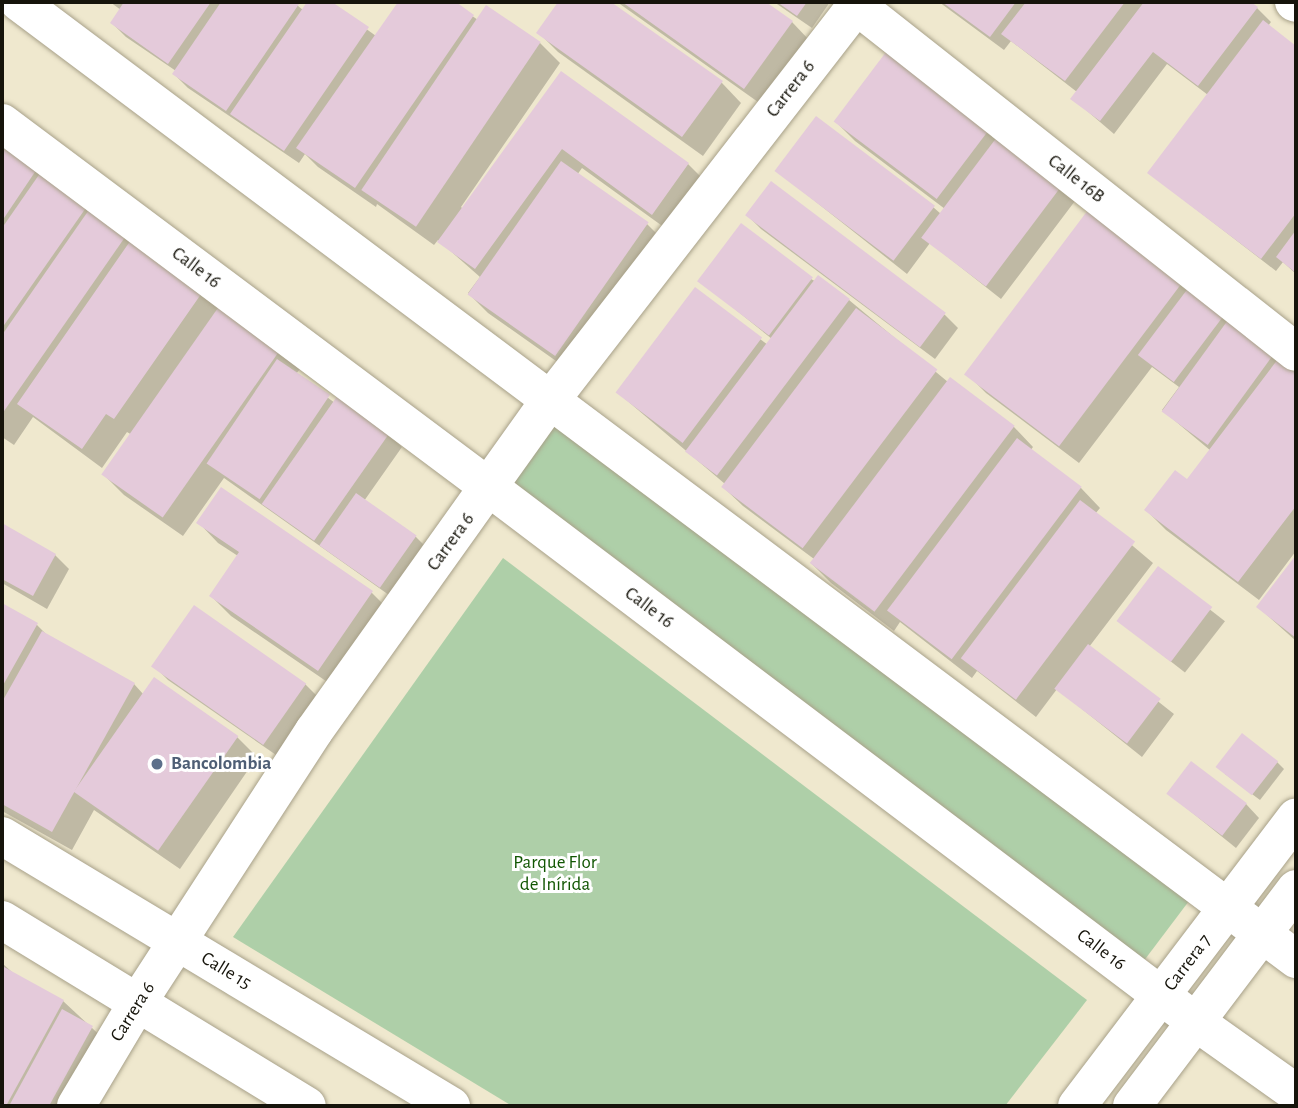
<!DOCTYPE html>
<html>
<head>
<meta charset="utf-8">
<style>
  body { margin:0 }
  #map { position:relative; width:1298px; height:1108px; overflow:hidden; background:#efe8ce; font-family:"Alegreya Sans",sans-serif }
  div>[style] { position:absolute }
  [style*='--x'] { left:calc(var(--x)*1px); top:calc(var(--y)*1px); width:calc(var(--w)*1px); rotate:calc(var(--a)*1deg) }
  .green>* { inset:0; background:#aecfa8; transform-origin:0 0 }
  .shadow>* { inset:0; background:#0003; transform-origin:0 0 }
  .building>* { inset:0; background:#e4cada; transform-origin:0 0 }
  .roads { filter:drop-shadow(0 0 2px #a8a189) drop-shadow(0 0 2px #a8a189) }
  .minor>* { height:38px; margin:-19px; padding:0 19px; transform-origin:19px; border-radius:19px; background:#fff }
  .dots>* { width:19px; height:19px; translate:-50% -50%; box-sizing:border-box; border:4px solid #fff; border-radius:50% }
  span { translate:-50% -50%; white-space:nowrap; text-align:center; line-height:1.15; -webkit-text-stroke:6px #fff; paint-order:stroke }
  .street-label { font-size:19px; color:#16140b }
  .service-label { font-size:19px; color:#4e5e75; font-weight:700 }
  .left { translate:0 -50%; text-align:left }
  .park-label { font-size:19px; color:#115602 }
  .frame { position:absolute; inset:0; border:4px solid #16140b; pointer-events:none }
</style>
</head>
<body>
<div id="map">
  <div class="green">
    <i style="left:551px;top:410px;width:805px;height:89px;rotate:37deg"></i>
    <i style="clip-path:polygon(503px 558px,1087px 1000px,1005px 1106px,512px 1106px,233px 937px)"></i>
  </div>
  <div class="shadow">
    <i style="clip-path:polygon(110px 2px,293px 2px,303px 10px,309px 2px,329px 2px,376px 36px,400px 2px,452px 2px,478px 20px,540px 43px,560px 63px,461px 207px,463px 209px,561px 73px,688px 164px,708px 184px,672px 233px,582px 168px,577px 175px,647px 224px,667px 244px,573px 373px,488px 313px,468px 293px,480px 277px,438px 240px,434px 245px,377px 204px,376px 207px,318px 167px,305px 154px,299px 163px,188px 88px,174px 74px,176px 71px,126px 37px,112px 23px,121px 10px)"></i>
    <i style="clip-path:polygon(560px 2px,608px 2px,722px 83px,741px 103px,703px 156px,558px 52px,538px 32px)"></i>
    <i style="clip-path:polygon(617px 2px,763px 2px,792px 22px,811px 42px,765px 107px)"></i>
    <i style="clip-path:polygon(774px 2px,830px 2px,812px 28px)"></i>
    <i style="clip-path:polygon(939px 2px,1249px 2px,1257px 8px,1271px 22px,1268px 26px,1296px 48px,1296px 274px,1283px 262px,1276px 271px,1149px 173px,1208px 95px,1167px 64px,1114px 134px,1072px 98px,1077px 92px,1011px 41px,1004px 50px)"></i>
    <i style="clip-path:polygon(835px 121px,988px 132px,1075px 201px,1001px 299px,930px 243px,907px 274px,777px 171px,933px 207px,941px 214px,945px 209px,855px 141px)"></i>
    <i style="clip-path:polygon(2px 142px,300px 369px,296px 374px,335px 403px,388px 433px,402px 447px,364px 501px,416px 537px,430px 551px,396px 600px,224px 478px,183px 536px,124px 495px,104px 475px,132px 435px,127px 432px,102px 468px,33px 417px,14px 445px,2px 437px)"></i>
    <i style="clip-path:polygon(1092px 209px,1296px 375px,1296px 551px,1259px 600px,1166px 530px,1146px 510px,1187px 482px,1211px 451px,1162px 410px,1179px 387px,1152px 367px,1079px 463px,986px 393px,966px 373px)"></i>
    <i style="clip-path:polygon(747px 215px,945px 315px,958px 328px,935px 359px,761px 229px)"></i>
    <i style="clip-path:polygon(811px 279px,849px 300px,948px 382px,1014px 427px,1033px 447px,1030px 451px,1081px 488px,1100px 508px,1095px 514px,1153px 563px,1089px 647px,1174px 714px,1142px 757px,1057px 689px,1036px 717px,977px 671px,972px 678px,900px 622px,894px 631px,831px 583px,811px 563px,814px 559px,743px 506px,723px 487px,725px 484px,617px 392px,695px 290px,768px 345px,772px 339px,700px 281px)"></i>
    <i style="clip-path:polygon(199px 523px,371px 592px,391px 612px,339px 690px,231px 616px,211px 596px,238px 556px,218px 543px)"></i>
    <i style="clip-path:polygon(2px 525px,55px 555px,69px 569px,47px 609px,2px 583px)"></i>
    <i style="clip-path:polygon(1296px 557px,1296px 641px,1258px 607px)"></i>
    <i style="left:1158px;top:569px;width:85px;height:65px;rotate:38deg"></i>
    <i style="clip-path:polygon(2px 605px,37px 625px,48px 636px,134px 684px,144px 695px,237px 737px,257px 757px,180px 869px,94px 810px,72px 850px,2px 811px)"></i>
    <i style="clip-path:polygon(154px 666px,305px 684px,319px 698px,279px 757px,168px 680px)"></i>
    <i style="clip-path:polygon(1277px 762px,1284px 769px,1260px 800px,1225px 774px)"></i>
    <i style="clip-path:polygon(1169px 794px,1246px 804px,1259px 818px,1236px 848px)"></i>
    <i style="clip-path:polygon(2px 963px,13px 973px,63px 1001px,106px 1041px,70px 1106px,2px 1106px)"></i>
  </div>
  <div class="building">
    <i style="clip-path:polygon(124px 2px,211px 2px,168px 64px,110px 23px)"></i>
    <i style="clip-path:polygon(221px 2px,299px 4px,226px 111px,172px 74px)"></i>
    <i style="clip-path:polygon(307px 2px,332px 2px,369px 27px,284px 151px,230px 114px)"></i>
    <i style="clip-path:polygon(398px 2px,456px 2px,474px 15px,355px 188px,296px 148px)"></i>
    <i style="clip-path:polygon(558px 2px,611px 2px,723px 81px,682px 137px,536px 33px)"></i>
    <i style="clip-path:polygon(622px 2px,766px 2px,793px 21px,744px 89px)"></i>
    <i style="clip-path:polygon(777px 2px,807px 2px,797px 16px)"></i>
    <i style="clip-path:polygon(942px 2px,1016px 2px,990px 37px)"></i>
    <i style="clip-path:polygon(1026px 2px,1125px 2px,1065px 81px,1001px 34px)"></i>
    <i style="clip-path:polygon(1144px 2px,1251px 2px,1258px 7px,1198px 86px,1153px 52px,1100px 121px,1070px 99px)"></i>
    <i style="left:486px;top:5px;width:66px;height:223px;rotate:34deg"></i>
    <i style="clip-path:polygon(1263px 20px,1296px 46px,1296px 213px,1261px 259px,1147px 173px)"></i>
    <i style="left:886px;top:52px;width:129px;height:87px;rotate:37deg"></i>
    <i style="clip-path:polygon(561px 71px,689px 163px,652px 215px,562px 149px,475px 269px,437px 242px)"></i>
    <i style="left:816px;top:116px;width:149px;height:69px;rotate:37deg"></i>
    <i style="left:997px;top:137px;width:81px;height:126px;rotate:37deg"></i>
    <i style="clip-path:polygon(2px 140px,39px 166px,2px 221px)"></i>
    <i style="left:561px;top:161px;width:107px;height:163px;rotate:35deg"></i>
    <i style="clip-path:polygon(43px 169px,90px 202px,2px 328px,2px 228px)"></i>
    <i style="left:771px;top:181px;width:219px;height:43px;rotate:37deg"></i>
    <i style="clip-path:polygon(93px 204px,130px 230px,2px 414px,2px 335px)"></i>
    <i style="left:1091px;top:206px;width:119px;height:211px;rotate:37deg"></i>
    <i style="left:741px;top:223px;width:90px;height:73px;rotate:37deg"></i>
    <i style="clip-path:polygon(1296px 230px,1296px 273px,1276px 257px)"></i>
    <i style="clip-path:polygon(133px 237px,206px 287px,114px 419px,106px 414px,82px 449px,17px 404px)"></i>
    <i style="left:818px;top:275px;width:40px;height:221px;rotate:37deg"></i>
    <i style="left:695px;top:287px;width:84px;height:132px;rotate:37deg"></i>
    <i style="left:1189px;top:287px;width:45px;height:85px;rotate:37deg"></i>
    <i style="left:220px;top:305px;width:75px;height:207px;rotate:35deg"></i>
    <i style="left:856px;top:308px;width:102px;height:224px;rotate:37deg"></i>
    <i style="left:1228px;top:320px;width:57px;height:113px;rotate:36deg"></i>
    <i style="left:277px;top:359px;width:64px;height:126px;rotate:34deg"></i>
    <i style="clip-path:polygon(1278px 359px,1296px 373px,1296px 506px,1238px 582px,1144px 510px,1175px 470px,1187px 479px)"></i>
    <i style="left:950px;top:377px;width:81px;height:233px;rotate:37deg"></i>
    <i style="left:338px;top:395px;width:64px;height:133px;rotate:35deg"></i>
    <i style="left:1017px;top:438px;width:81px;height:216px;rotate:37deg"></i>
    <i style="clip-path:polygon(221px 487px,373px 591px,318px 671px,209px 596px,239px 552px,196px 523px)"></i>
    <i style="left:356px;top:493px;width:74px;height:64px;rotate:35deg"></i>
    <i style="left:1080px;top:500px;width:69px;height:198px;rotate:37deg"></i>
    <i style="clip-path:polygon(2px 523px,56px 554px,33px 596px,2px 579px)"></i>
    <i style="clip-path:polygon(1296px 555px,1296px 638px,1256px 607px)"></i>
    <i style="left:1158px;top:566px;width:68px;height:69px;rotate:37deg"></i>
    <i style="clip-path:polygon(2px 603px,38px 623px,2px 687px)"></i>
    <i style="left:194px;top:605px;width:137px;height:75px;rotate:35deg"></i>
    <i style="clip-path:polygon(42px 631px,135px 683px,52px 832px,2px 804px,2px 702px)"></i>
    <i style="left:1088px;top:644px;width:91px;height:56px;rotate:37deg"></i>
    <i style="left:154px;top:677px;width:103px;height:140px;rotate:35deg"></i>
    <i style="left:1242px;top:733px;width:46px;height:43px;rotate:38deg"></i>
    <i style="left:1191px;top:761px;width:70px;height:41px;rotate:37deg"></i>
    <i style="clip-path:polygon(4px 967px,64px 1000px,6px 1106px,2px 1106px,2px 972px)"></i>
    <i style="clip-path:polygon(62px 1009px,93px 1026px,49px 1106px,9px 1106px)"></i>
  </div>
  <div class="roads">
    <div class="minor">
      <i style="--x:19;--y:2;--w:1596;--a:36.85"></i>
      <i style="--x:1294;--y:2;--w:2;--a:27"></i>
      <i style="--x:856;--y:5;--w:560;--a:38.26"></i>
      <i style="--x:2;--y:123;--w:609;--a:36.79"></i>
      <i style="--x:490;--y:488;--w:885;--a:37.1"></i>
      <i style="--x:1196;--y:1022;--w:123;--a:35.4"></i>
      <i style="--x:2;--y:836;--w:524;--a:31.02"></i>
      <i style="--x:2;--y:920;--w:357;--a:31.4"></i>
      <i style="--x:76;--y:1106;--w:121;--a:-59.2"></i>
      <i style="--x:138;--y:1002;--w:323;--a:-57"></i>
      <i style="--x:314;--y:731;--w:404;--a:-54.5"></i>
      <i style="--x:549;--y:402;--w:506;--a:-52.22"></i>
      <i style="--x:1077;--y:1106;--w:362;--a:-52.8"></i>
      <i style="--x:1132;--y:1106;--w:272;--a:-52.9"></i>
    </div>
  </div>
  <div class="dots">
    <i style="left:157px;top:764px;background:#5c6f8a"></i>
  </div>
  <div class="street-label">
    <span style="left:791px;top:89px;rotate:-52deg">Carrera 6</span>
    <span style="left:1076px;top:179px;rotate:38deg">Calle 16B</span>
    <span style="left:196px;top:268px;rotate:37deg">Calle 16</span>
    <span style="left:451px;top:542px;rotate:-54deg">Carrera 6</span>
    <span style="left:649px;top:608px;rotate:37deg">Calle 16</span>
    <span style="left:1101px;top:950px;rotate:37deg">Calle 16</span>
    <span style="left:1188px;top:963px;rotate:-53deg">Carrera 7</span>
    <span style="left:226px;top:971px;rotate:31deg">Calle 15</span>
    <span style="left:133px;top:1012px;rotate:-58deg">Carrera 6</span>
  </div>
  <div class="service-label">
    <span class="left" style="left:171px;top:764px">Bancolombia</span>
  </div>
  <div class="park-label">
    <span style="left:555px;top:874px">Parque Flor<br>de Inírida</span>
  </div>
  <div class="frame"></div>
</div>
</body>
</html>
